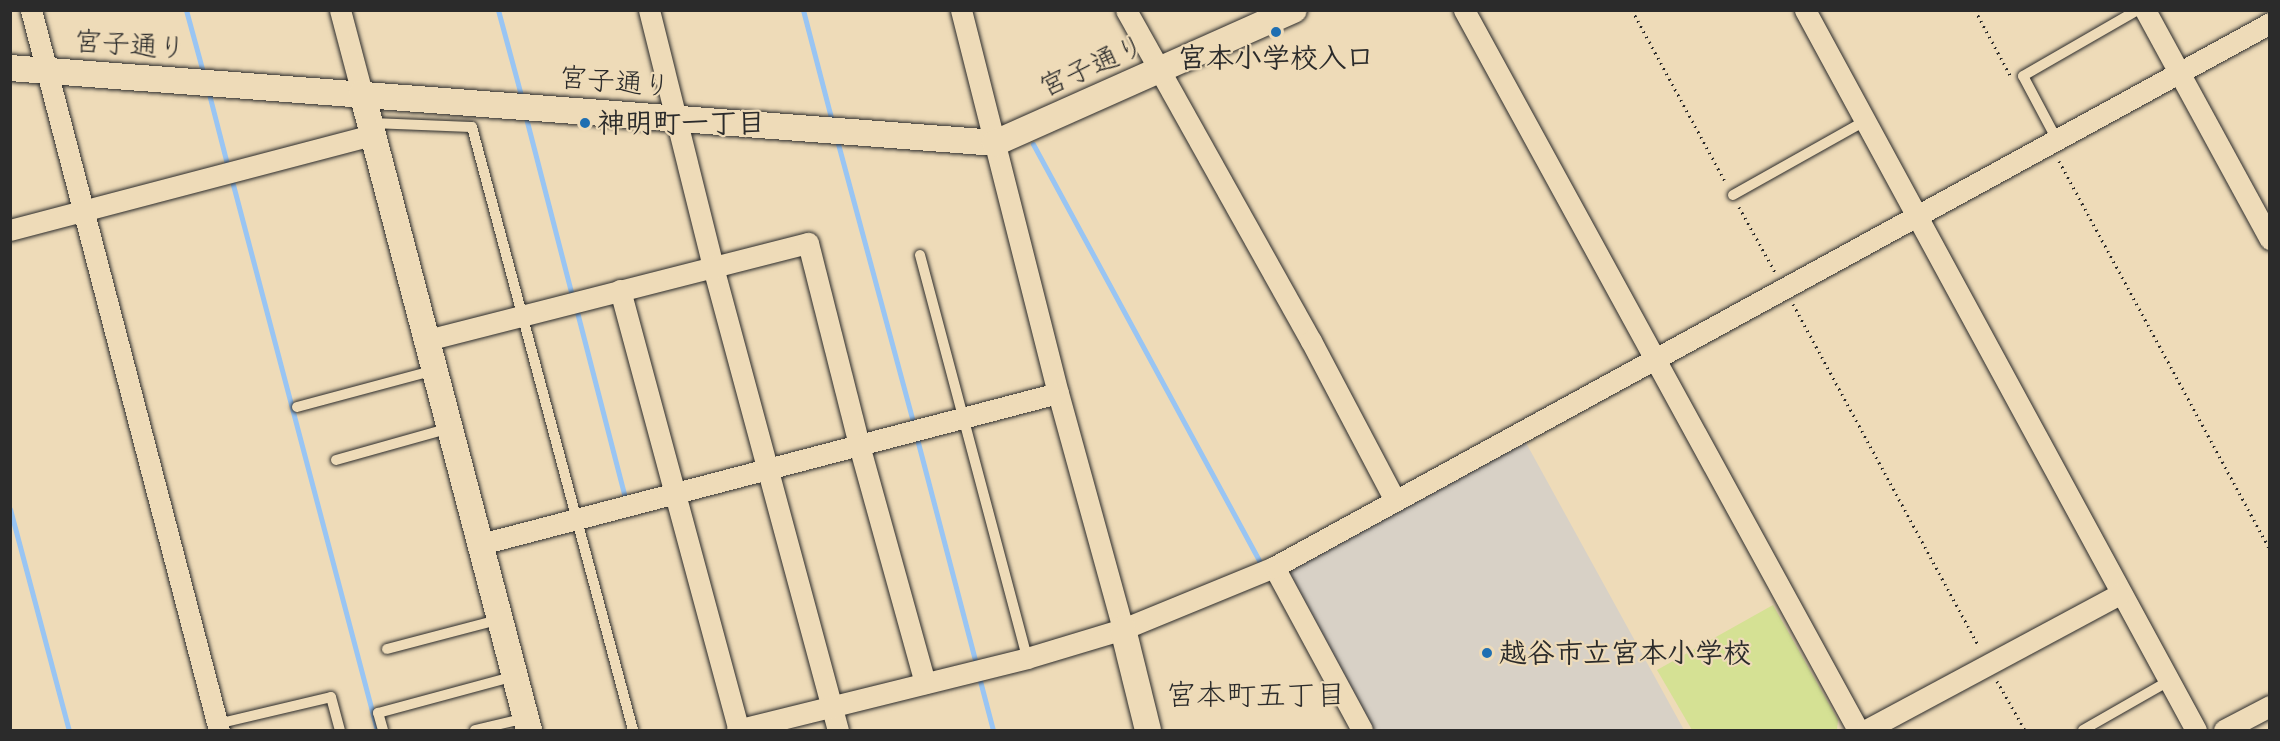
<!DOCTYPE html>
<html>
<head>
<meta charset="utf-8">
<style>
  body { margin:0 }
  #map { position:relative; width:2280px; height:741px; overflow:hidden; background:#eedbb8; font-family:Caveat,"Klee One",sans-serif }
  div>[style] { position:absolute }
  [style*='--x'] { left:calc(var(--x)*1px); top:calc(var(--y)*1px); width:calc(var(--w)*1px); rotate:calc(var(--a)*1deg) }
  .built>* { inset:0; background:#d8d1c6 }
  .green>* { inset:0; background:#d5e194 }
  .stream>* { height:5px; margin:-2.5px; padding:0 2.5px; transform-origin:2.5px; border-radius:2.5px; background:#99c5f3 }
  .path>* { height:3px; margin-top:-1.5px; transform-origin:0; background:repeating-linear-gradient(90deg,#2b2b2b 0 1.5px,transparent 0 6px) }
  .roads { filter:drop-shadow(0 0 2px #2b2b2b) drop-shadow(0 0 2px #2b2b2b) }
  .service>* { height:10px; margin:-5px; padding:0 5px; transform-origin:5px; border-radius:5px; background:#eedbb8 }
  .minor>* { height:21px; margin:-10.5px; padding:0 10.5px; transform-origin:10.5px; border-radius:10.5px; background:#eedbb8 }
  .tertiary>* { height:26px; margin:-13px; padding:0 13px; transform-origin:13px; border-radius:13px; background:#eedbb8 }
  .dots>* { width:16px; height:16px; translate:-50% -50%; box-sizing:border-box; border:3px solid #eedbb8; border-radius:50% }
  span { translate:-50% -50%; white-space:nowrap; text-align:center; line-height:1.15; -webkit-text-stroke:4.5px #eedbb8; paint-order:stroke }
  .street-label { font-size:28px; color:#2b2b2b }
  .poi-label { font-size:28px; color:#2b2b2b; font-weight:700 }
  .left { translate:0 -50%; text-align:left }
  .neighbourhood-label { font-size:30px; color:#2b2b2b }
  .frame { position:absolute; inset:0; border:12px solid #2b2b2b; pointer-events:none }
</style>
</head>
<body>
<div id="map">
  <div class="built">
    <i style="clip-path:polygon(1525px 441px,1684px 730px,1374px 730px,1289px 575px,1296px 566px)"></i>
  </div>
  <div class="green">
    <i style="clip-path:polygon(1773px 605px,1838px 720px,1837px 730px,1692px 730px,1657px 670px)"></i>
  </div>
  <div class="stream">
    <i style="--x:186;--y:10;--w:68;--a:74.7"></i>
    <i style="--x:498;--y:10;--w:92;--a:74.9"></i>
    <i style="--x:803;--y:10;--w:119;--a:75.4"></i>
    <i style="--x:208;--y:90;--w:81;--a:75.6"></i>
    <i style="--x:525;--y:114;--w:191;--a:75.5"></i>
    <i style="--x:837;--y:140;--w:296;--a:74.9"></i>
    <i style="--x:1033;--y:144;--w:481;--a:61.5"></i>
    <i style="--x:231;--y:177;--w:572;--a:75.21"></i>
    <i style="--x:576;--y:308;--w:196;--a:75.5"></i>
    <i style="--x:916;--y:435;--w:237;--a:75.3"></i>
    <i style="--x:10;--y:509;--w:229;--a:75.1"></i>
    <i style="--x:978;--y:673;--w:59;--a:75.3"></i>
  </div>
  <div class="path">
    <i style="--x:1632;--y:10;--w:197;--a:61.5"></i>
    <i style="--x:1975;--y:10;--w:74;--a:61.7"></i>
    <i style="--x:2059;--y:161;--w:443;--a:61.5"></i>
    <i style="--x:1739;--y:207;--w:74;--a:61"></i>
    <i style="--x:1793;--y:304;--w:389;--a:61.5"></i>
    <i style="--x:1997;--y:681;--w:56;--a:60.3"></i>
  </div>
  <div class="roads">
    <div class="service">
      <i style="--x:371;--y:123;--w:101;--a:2.3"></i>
      <i style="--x:472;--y:127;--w:624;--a:75.05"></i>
      <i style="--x:2056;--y:138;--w:70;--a:-118"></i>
      <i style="--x:2023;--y:76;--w:133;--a:-29.9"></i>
      <i style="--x:1733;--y:195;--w:151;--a:-29.3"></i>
      <i style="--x:920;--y:255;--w:417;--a:75.1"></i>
      <i style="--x:297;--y:407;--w:143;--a:-15"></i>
      <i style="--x:336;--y:460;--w:118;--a:-15.7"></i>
      <i style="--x:387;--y:649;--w:118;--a:-14.7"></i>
      <i style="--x:217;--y:724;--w:117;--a:-13.3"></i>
      <i style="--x:331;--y:697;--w:34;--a:75"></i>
      <i style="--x:383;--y:730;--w:18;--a:-106"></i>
      <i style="--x:378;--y:713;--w:142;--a:-15.1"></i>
      <i style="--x:475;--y:730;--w:52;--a:-13.2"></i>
      <i style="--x:2083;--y:730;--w:99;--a:-29.7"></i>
    </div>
    <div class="minor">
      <i style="--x:31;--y:10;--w:744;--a:75.37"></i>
      <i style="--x:340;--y:10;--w:86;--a:75.2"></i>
      <i style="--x:649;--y:10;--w:265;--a:76"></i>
      <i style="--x:713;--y:267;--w:480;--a:74.9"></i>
      <i style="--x:961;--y:10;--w:395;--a:75.8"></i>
      <i style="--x:1058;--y:393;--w:245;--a:74.6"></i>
      <i style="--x:1126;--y:10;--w:379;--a:60.8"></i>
      <i style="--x:1311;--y:341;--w:180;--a:62.2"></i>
      <i style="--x:1464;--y:10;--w:821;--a:61.31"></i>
      <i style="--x:1805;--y:10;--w:819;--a:61.5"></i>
      <i style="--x:2145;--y:10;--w:261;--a:61.4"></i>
      <i style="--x:10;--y:230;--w:375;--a:-14.7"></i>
      <i style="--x:620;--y:290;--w:456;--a:74.9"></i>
      <i style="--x:427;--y:340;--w:393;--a:-14.3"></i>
      <i style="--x:808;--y:243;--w:208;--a:75.8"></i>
      <i style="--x:859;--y:445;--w:247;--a:74.5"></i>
      <i style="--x:481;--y:544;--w:596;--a:-14.67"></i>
      <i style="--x:1274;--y:567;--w:185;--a:61.6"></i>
      <i style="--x:737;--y:730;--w:299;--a:-13.9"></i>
      <i style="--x:1027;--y:658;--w:100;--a:-16.8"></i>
      <i style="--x:1123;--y:629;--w:163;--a:-22.3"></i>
      <i style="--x:1274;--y:567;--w:1135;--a:-28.64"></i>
      <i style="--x:1866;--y:730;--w:289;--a:-28.2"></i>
      <i style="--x:2224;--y:730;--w:52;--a:-27.6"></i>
    </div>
    <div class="tertiary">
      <i style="--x:10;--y:68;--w:988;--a:4.35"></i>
      <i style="--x:995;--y:143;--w:327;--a:-24"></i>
      <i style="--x:362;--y:93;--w:659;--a:75.31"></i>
      <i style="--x:1123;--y:629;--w:104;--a:76.1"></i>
    </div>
  </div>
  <div class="dots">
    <i style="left:1276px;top:32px;background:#1f6fb2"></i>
    <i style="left:585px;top:123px;background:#1f6fb2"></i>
    <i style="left:1487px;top:653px;background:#1f6fb2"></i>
  </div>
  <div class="street-label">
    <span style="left:130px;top:45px;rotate:4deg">宮子通り</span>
    <span style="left:1092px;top:66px;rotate:-24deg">宮子通り</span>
    <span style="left:615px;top:82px;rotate:5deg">宮子通り</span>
  </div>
  <div class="poi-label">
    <span style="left:1276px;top:58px">宮本小学校入口</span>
    <span class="left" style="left:597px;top:123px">神明町一丁目</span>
    <span class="left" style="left:1499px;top:653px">越谷市立宮本小学校</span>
  </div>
  <div class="neighbourhood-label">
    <span style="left:1256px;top:695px">宮本町五丁目</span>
  </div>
  <div class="frame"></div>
</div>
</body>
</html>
